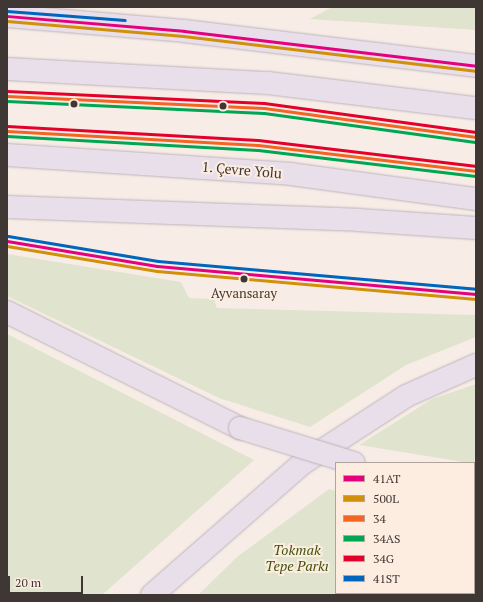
<!DOCTYPE html>
<html>
<head>
<meta charset="utf-8">
<style>
  body { margin:0 }
  #map { position:relative; width:483px; height:602px; overflow:hidden; background:#f7ede6; font-family:"PT Serif",serif }
  div>[style] { position:absolute }
  [style*='--x'] { left:calc(var(--x)*1px); top:calc(var(--y)*1px); width:calc(var(--w)*1px); rotate:calc(var(--a)*1deg) }
  .green>* { inset:0; background:#e0e3cd }
  .roads { filter:drop-shadow(0 0 1px #beb3bb) drop-shadow(0 0 1px #beb3bb) }
  .highway>* { height:22px; margin:-11px; padding:0 11px; transform-origin:11px; border-radius:11px; background:#e8dfea }
  .bridges { filter:drop-shadow(0 0 1px #beb3bb) drop-shadow(0 0 1px #beb3bb) }
  .highway-bridge>* { height:22px; margin:-11px; padding:0 11px; transform-origin:11px; border-radius:11px; background:#e8dfea }
  .bus-1>* { height:3px; margin:-1.5px; padding:0 1.5px; transform-origin:1.5px; border-radius:1.5px; background:#e5007d }
  .bus-2>* { height:3px; margin:-1.5px; padding:0 1.5px; transform-origin:1.5px; border-radius:1.5px; background:#d2900a }
  .bus-3>* { height:3px; margin:-1.5px; padding:0 1.5px; transform-origin:1.5px; border-radius:1.5px; background:#f26522 }
  .bus-4>* { height:3px; margin:-1.5px; padding:0 1.5px; transform-origin:1.5px; border-radius:1.5px; background:#00a651 }
  .bus-5>* { height:3px; margin:-1.5px; padding:0 1.5px; transform-origin:1.5px; border-radius:1.5px; background:#e4002b }
  .bus-6>* { height:3px; margin:-1.5px; padding:0 1.5px; transform-origin:1.5px; border-radius:1.5px; background:#0065bd }
  .dots>* { width:11px; height:11px; translate:-50% -50%; box-sizing:border-box; border:2px solid #fdece0; border-radius:50% }
  span { translate:-50% -50%; white-space:nowrap; text-align:center; line-height:1.15; -webkit-text-stroke:4px #fdece0; paint-order:stroke }
  .bus-label { font-size:13px; color:#3e3733 }
  .street-label { font-size:14px; color:#3e3733 }
  .park-label { font-size:14px; color:#40540b; font-style:italic }
  .frame { position:absolute; inset:0; border:8px solid #3e3733; pointer-events:none }
  .legend { position:absolute; left:335px; top:462px; width:140px; height:132px; box-sizing:border-box; background:#fdece0; border:1px solid #b1a49b; margin:0; padding:5px 7px; list-style:none; font-size:12px; color:#3e3733 }
  .legend li { display:flex; align-items:center; gap:8px; height:20px }
  .legend b { width:20px; border:1px solid #b1a49b }
  .scale { position:absolute; left:8px; top:576px; width:75px; height:18px; box-sizing:border-box; border:2px solid #3e3733; border-top:0; padding-left:5px; font-size:12px; line-height:14px; white-space:nowrap; color:#3e3733; -webkit-text-stroke:3px #fdece0; paint-order:stroke }
</style>
</head>
<body>
<div id="map">
  <div class="green">
    <i style="clip-path:polygon(332px 7px,476px 7px,476px 30px,310px 19px)"></i>
    <i style="clip-path:polygon(7px 254px,181px 282px,189px 298px,214px 299px,217px 308px,476px 315px,476px 337px,406px 365px,310px 427px,219px 398px,7px 296px)"></i>
    <i style="clip-path:polygon(7px 334px,254px 460px,102px 595px,7px 595px)"></i>
    <i style="clip-path:polygon(476px 384px,476px 464px,359px 445px,432px 399px)"></i>
    <i style="clip-path:polygon(329px 489px,336px 491px,336px 593px,474px 593px,474px 516px,476px 595px,198px 595px,237px 557px)"></i>
  </div>
  <div class="roads">
    <div class="highway">
      <i style="--x:7;--y:16;--w:178;--a:4.8"></i>
      <i style="--x:184;--y:31;--w:294;--a:6.8"></i>
      <i style="--x:7;--y:69;--w:261;--a:3.1"></i>
      <i style="--x:268;--y:83;--w:209;--a:6.9"></i>
      <i style="--x:7;--y:155;--w:285;--a:3.8"></i>
      <i style="--x:291;--y:174;--w:187;--a:7.7"></i>
      <i style="--x:7;--y:207;--w:351;--a:2.1"></i>
      <i style="--x:358;--y:220;--w:118;--a:3.9"></i>
      <i style="--x:7;--y:312;--w:260;--a:26.5"></i>
      <i style="--x:474;--y:485;--w:2;--a:27"></i>
      <i style="--x:152;--y:595;--w:201;--a:-41.2"></i>
      <i style="--x:303;--y:463;--w:123;--a:-33"></i>
      <i style="--x:406;--y:396;--w:77;--a:-23.9"></i>
    </div>
  </div>
  <div class="bridges">
    <div class="highway-bridge">
      <i style="--x:240;--y:428;--w:119;--a:17.1"></i>
    </div>
  </div>
  <div class="bus-1">
    <i style="--x:7;--y:16;--w:178;--a:4.8"></i>
    <i style="--x:184;--y:31;--w:294;--a:6.8"></i>
    <i style="--x:7;--y:241;--w:152;--a:9.5"></i>
    <i style="--x:157;--y:266;--w:320;--a:5"></i>
  </div>
  <div class="bus-2">
    <i style="--x:7;--y:21;--w:177;--a:4.9"></i>
    <i style="--x:183;--y:36;--w:294;--a:6.8"></i>
    <i style="--x:7;--y:246;--w:152;--a:9.5"></i>
    <i style="--x:157;--y:271;--w:320;--a:5"></i>
  </div>
  <div class="bus-3">
    <i style="--x:7;--y:96;--w:257;--a:2.7"></i>
    <i style="--x:264;--y:108;--w:214;--a:7.8"></i>
    <i style="--x:7;--y:131;--w:251;--a:3.2"></i>
    <i style="--x:258;--y:145;--w:220;--a:6.8"></i>
  </div>
  <div class="bus-4">
    <i style="--x:7;--y:101;--w:257;--a:2.7"></i>
    <i style="--x:264;--y:113;--w:213;--a:7.8"></i>
    <i style="--x:7;--y:136;--w:251;--a:3.2"></i>
    <i style="--x:258;--y:150;--w:219;--a:6.8"></i>
  </div>
  <div class="bus-5">
    <i style="--x:7;--y:91;--w:257;--a:2.7"></i>
    <i style="--x:264;--y:103;--w:214;--a:7.8"></i>
    <i style="--x:7;--y:126;--w:251;--a:3.2"></i>
    <i style="--x:258;--y:140;--w:220;--a:6.8"></i>
  </div>
  <div class="bus-6">
    <i style="--x:7;--y:11;--w:118;--a:4.4"></i>
    <i style="--x:8;--y:236;--w:152;--a:9.5"></i>
    <i style="--x:158;--y:261;--w:319;--a:5"></i>
  </div>
  <div class="dots">
    <i style="left:74px;top:104px;background:#3e3733"></i>
    <i style="left:223px;top:106px;background:#3e3733"></i>
    <i style="left:244px;top:279px;background:#3e3733"></i>
  </div>
  <div class="bus-label">
    <span style="left:244px;top:293px">Ayvansaray</span>
  </div>
  <div class="street-label">
    <span style="left:242px;top:170px;rotate:5deg">1. Çevre Yolu</span>
  </div>
  <div class="park-label">
    <span style="left:297px;top:558px">Tokmak<br>Tepe Parkı</span>
  </div>
  <div class="frame"></div>
  <ul class="legend">
  <li><b style="height:5px;background:#e5007d"></b>41AT</li>
  <li><b style="height:5px;background:#d2900a"></b>500L</li>
  <li><b style="height:5px;background:#f26522"></b>34</li>
  <li><b style="height:5px;background:#00a651"></b>34AS</li>
  <li><b style="height:5px;background:#e4002b"></b>34G</li>
  <li><b style="height:5px;background:#0065bd"></b>41ST</li>
  </ul>
  <div class="scale">20 m</div>
</div>
</body>
</html>
